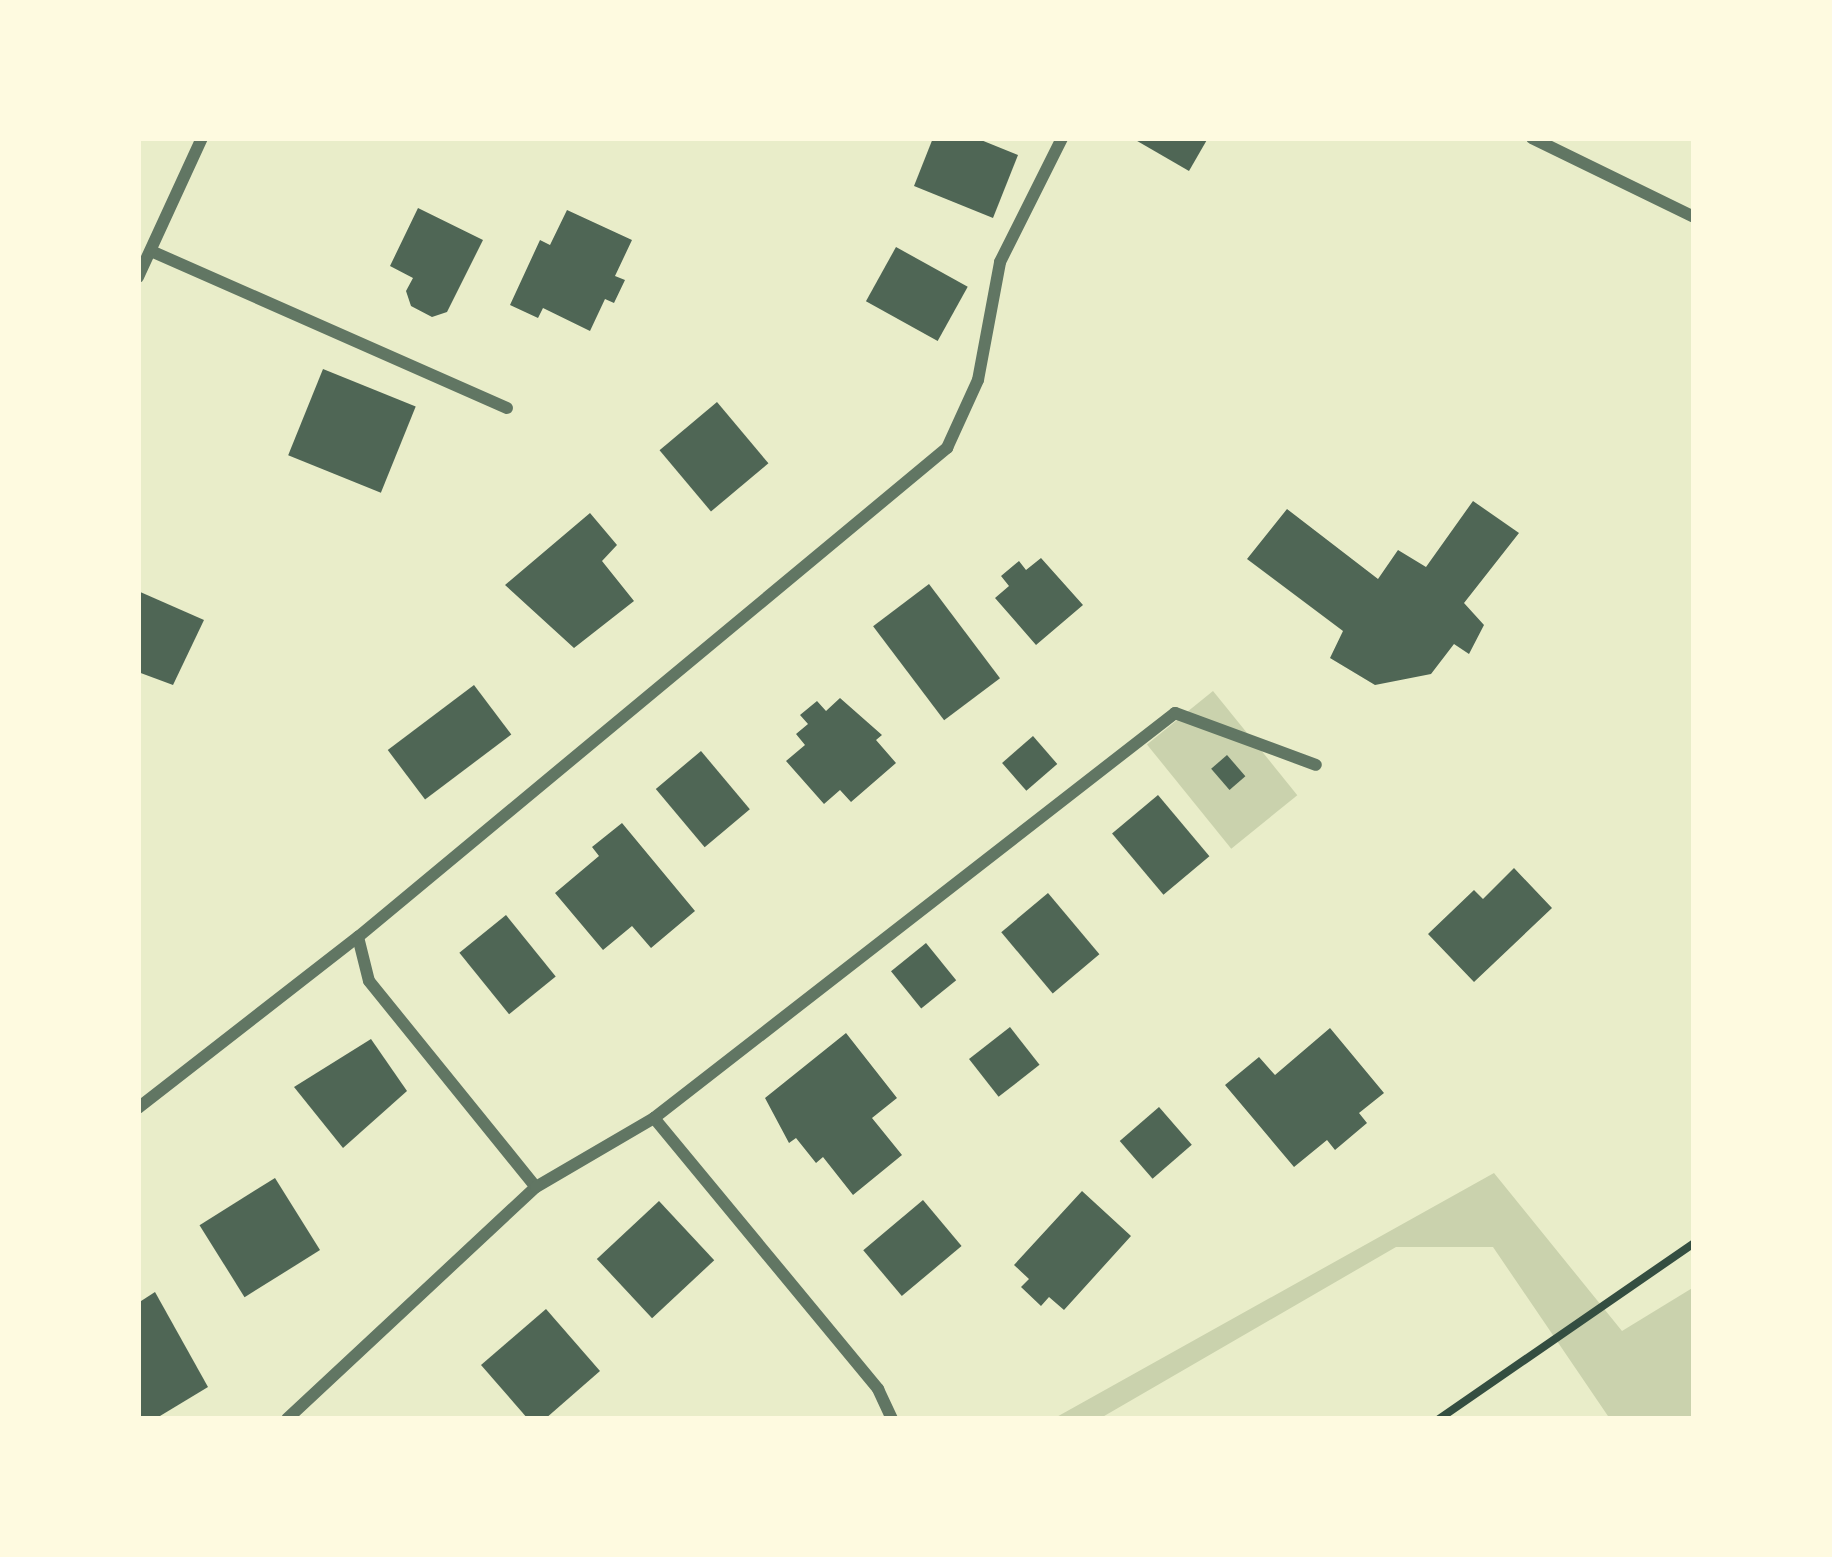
<!DOCTYPE html>
<html>
<head>
<meta charset="utf-8">
<style>
  body { margin:0 }
  #map { position:relative; width:1832px; height:1557px; overflow:hidden; background:#e9edc9; font-family:Roboto,sans-serif }
  div>[style] { position:absolute }
  [style*='--x'] { left:calc(var(--x)*1px); top:calc(var(--y)*1px); width:calc(var(--w)*1px); rotate:calc(var(--a)*1deg) }
  .green>* { inset:0; background:#cad2ad; transform-origin:0 0 }
  .building>* { inset:0; background:#4f6655; transform-origin:0 0 }
  .path>* { height:8px; margin:-4px; padding:0 4px; transform-origin:4px; border-radius:4px; background:#344e41 }
  .minor>* { height:12px; margin:-6px; padding:0 6px; transform-origin:6px; border-radius:6px; background:#617663 }
  span { translate:-50% -50%; white-space:nowrap; text-align:center; line-height:1.15; -webkit-text-stroke:12px #fefae0; paint-order:stroke }
  .frame { position:absolute; inset:0; border:141px solid #fefae0; pointer-events:none }
</style>
</head>
<body>
<div id="map">
  <div class="green">
    <i style="left:1213px;top:691px;width:134px;height:85px;rotate:51deg"></i>
    <i style="clip-path:polygon(1494px 1173px,1622px 1331px,1694px 1287px,1694px 1419px,1610px 1419px,1493px 1247px,1396px 1247px,1099px 1419px,1053px 1419px)"></i>
  </div>
  <div class="building">
    <i style="clip-path:polygon(933px 138px,976px 138px,1018px 155px,993px 218px,914px 186px)"></i>
    <i style="clip-path:polygon(1132px 138px,1208px 138px,1189px 171px)"></i>
    <i style="clip-path:polygon(418px 208px,483px 240px,447px 312px,432px 317px,411px 306px,406px 291px,413px 278px,390px 266px)"></i>
    <i style="clip-path:polygon(567px 210px,632px 240px,615px 276px,625px 280px,614px 303px,605px 299px,590px 331px,543px 308px,538px 318px,510px 305px,540px 240px,550px 245px)"></i>
    <i style="left:896px;top:247px;width:82px;height:62px;rotate:29deg"></i>
    <i style="left:323px;top:369px;width:100px;height:93px;rotate:22deg"></i>
    <i style="left:717px;top:402px;width:80px;height:75px;rotate:50deg"></i>
    <i style="clip-path:polygon(1473px 501px,1519px 533px,1464px 603px,1484px 625px,1469px 654px,1454px 644px,1431px 674px,1375px 685px,1330px 658px,1343px 631px,1247px 559px,1287px 509px,1378px 579px,1398px 550px,1426px 567px)"></i>
    <i style="clip-path:polygon(590px 513px,617px 545px,602px 561px,634px 601px,574px 648px,505px 585px)"></i>
    <i style="clip-path:polygon(1041px 558px,1083px 605px,1036px 645px,995px 598px,1009px 586px,1001px 576px,1019px 561px,1026px 570px)"></i>
    <i style="left:929px;top:584px;width:118px;height:70px;rotate:53deg"></i>
    <i style="clip-path:polygon(138px 591px,204px 620px,173px 685px,138px 672px)"></i>
    <i style="left:474px;top:685px;width:62px;height:108px;rotate:53deg"></i>
    <i style="clip-path:polygon(840px 698px,882px 735px,876px 740px,896px 763px,851px 802px,840px 790px,824px 804px,786px 761px,805px 745px,796px 734px,808px 724px,800px 715px,817px 701px,826px 711px)"></i>
    <i style="left:1033px;top:736px;width:37px;height:41px;rotate:49deg"></i>
    <i style="left:701px;top:751px;width:76px;height:59px;rotate:50deg"></i>
    <i style="left:1227px;top:755px;width:28px;height:21px;rotate:49deg"></i>
    <i style="left:1158px;top:795px;width:80px;height:60px;rotate:50deg"></i>
    <i style="clip-path:polygon(622px 823px,695px 911px,651px 948px,632px 926px,603px 950px,555px 893px,599px 856px,592px 847px)"></i>
    <i style="clip-path:polygon(1514px 868px,1552px 908px,1474px 982px,1428px 934px,1474px 890px,1483px 899px)"></i>
    <i style="left:1048px;top:893px;width:80px;height:61px;rotate:50deg"></i>
    <i style="left:506px;top:915px;width:79px;height:60px;rotate:51deg"></i>
    <i style="left:926px;top:943px;width:48px;height:45px;rotate:51deg"></i>
    <i style="left:1010px;top:1027px;width:48px;height:52px;rotate:52deg"></i>
    <i style="clip-path:polygon(1330px 1028px,1384px 1093px,1359px 1113px,1367px 1123px,1335px 1150px,1327px 1140px,1294px 1167px,1225px 1085px,1259px 1057px,1275px 1075px)"></i>
    <i style="clip-path:polygon(846px 1033px,897px 1098px,872px 1118px,902px 1155px,853px 1195px,823px 1157px,816px 1163px,796px 1138px,789px 1143px,765px 1098px)"></i>
    <i style="clip-path:polygon(371px 1039px,407px 1091px,343px 1148px,294px 1087px)"></i>
    <i style="left:1159px;top:1107px;width:50px;height:52px;rotate:49deg"></i>
    <i style="left:275px;top:1178px;width:85px;height:89px;rotate:58deg"></i>
    <i style="clip-path:polygon(1082px 1191px,1131px 1236px,1064px 1310px,1049px 1297px,1041px 1306px,1021px 1287px,1029px 1279px,1014px 1265px)"></i>
    <i style="left:923px;top:1200px;width:60px;height:78px;rotate:50deg"></i>
    <i style="left:659px;top:1201px;width:81px;height:85px;rotate:47deg"></i>
    <i style="clip-path:polygon(155px 1292px,208px 1387px,155px 1419px,138px 1419px,138px 1303px)"></i>
    <i style="clip-path:polygon(546px 1309px,600px 1371px,545px 1419px,528px 1419px,481px 1365px)"></i>
  </div>
  <div class="path">
    <i style="--x:1439;--y:1419;--w:310;--a:-34.6"></i>
  </div>
  <div class="minor">
    <i style="--x:1532;--y:138;--w:180;--a:26"></i>
    <i style="--x:151;--y:251;--w:389;--a:23.8"></i>
    <i style="--x:138;--y:277;--w:153;--a:-65.3"></i>
    <i style="--x:358;--y:937;--w:45;--a:76"></i>
    <i style="--x:369;--y:981;--w:265;--a:51"></i>
    <i style="--x:138;--y:1108;--w:279;--a:-37.9"></i>
    <i style="--x:358;--y:937;--w:766;--a:-39.7"></i>
    <i style="--x:947;--y:448;--w:75;--a:-65.5"></i>
    <i style="--x:978;--y:380;--w:120;--a:-79.4"></i>
    <i style="--x:1000;--y:262;--w:139;--a:-63.4"></i>
    <i style="--x:654;--y:1118;--w:352;--a:50.4"></i>
    <i style="--x:878;--y:1389;--w:33;--a:65"></i>
    <i style="--x:287;--y:1419;--w:340;--a:-43"></i>
    <i style="--x:536;--y:1187;--w:137;--a:-30.3"></i>
    <i style="--x:654;--y:1118;--w:660;--a:-37.86"></i>
    <i style="--x:1175;--y:713;--w:150;--a:20.2"></i>
  </div>
  <div class="frame"></div>
</div>
</body>
</html>
